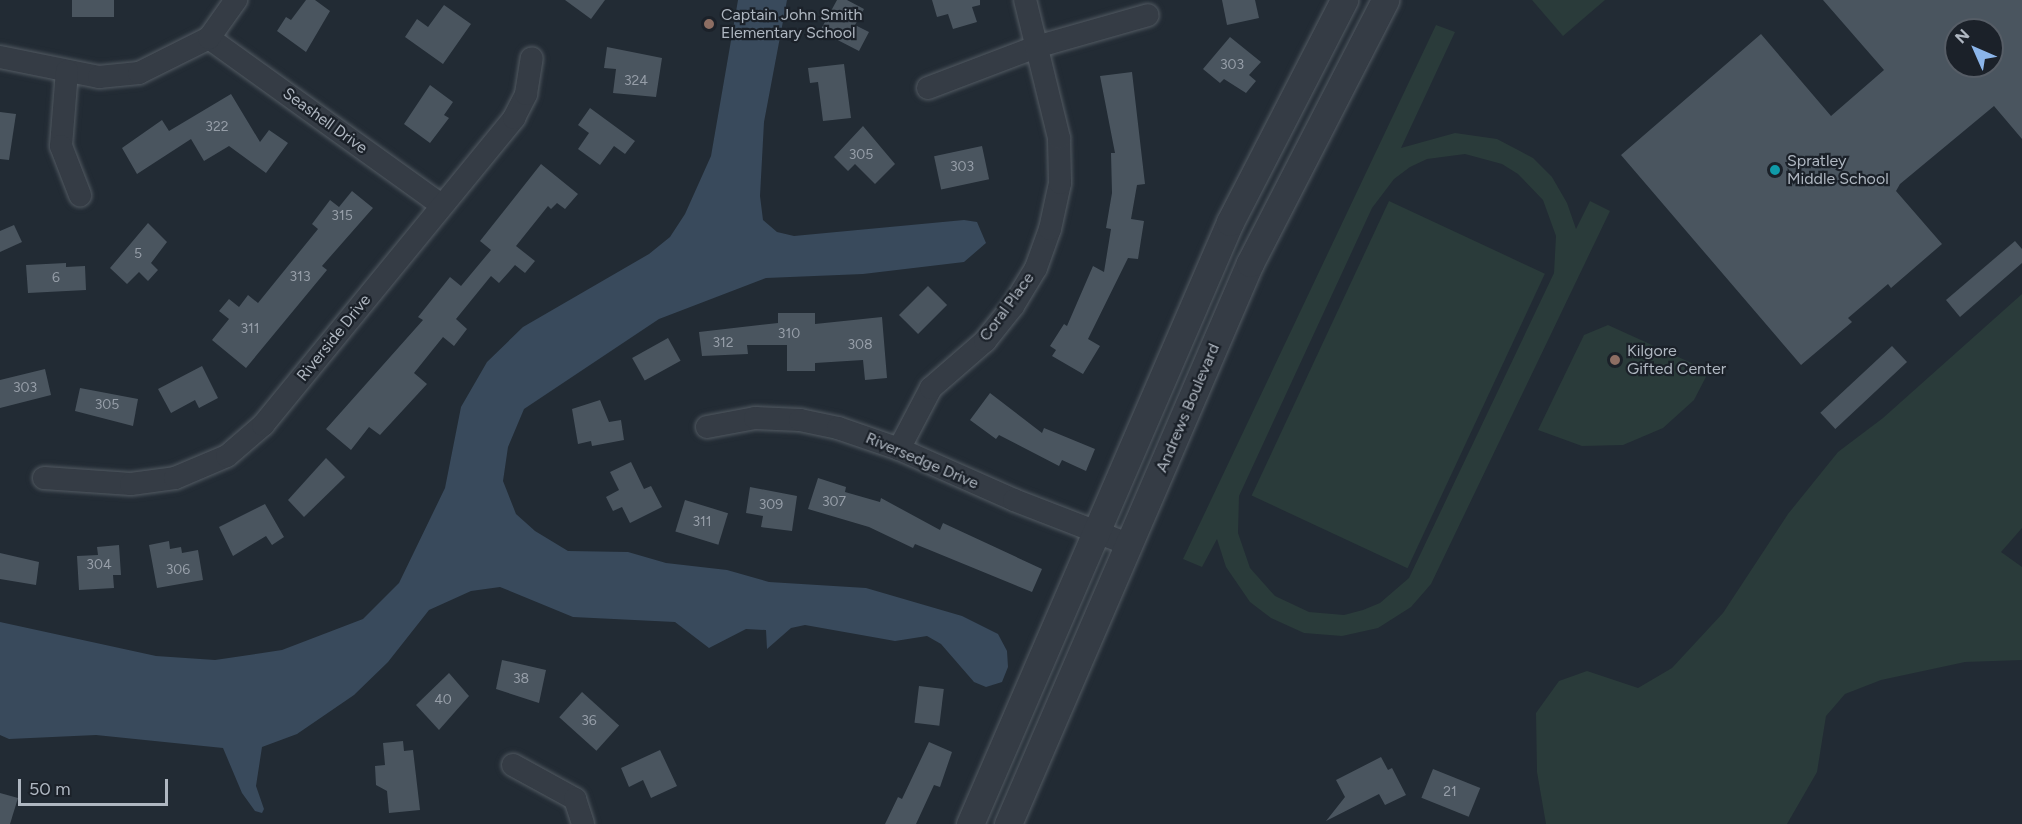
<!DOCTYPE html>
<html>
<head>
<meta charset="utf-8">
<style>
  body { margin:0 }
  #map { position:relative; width:2022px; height:824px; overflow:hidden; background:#222b34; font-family:Figtree,sans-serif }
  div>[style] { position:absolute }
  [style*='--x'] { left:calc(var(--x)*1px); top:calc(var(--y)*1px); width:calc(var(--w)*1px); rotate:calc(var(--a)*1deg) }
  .green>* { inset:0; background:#2a3b3a; transform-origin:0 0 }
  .water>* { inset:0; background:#394a5c }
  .building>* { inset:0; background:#4a555f; transform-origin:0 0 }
  .roads { filter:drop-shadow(0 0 2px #525a62) drop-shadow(0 0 2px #525a62) }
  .minor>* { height:22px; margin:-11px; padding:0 11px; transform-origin:11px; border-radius:11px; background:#353c45 }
  .tertiary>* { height:27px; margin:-13.5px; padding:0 13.5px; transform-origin:13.5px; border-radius:13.5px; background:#353c45 }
  .dots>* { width:16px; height:16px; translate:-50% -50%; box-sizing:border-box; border:3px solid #1b2129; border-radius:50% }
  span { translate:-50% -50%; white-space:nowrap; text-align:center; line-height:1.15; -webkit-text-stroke:4.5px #1b2129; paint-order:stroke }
  .number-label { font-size:14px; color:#969ea8 }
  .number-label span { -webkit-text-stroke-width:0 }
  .poi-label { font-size:16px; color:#afb7c1 }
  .left { translate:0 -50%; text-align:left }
  .street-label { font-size:16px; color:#afb7c1 }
  .north { position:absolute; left:1944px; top:18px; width:60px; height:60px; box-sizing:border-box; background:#1b2129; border:2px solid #565d66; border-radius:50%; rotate:315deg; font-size:16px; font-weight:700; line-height:24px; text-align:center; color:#afb7c1 }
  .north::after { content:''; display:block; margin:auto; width:21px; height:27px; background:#8bb5ea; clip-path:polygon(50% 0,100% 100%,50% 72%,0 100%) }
  .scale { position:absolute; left:18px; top:779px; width:150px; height:27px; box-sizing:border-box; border:3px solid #afb7c1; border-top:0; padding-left:8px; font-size:18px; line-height:21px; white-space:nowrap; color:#afb7c1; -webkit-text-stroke:4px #1b2129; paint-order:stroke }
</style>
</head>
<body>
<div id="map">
  <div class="green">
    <i style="clip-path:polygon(1532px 0,1605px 0,1563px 36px)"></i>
    <i style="clip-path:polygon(evenodd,1436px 25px,1455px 32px,1401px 148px,1455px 133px,1497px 139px,1533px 158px,1552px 177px,1567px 203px,1576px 229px,1590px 201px,1610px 211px,1431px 584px,1411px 607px,1378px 628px,1342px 636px,1304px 633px,1271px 618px,1250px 602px,1226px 567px,1217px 539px,1202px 567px,1183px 559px,1436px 25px,1465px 154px,1502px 164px,1518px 174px,1543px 200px,1556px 236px,1554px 273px,1409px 578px,1380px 603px,1363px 610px,1344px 615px,1309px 612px,1275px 596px,1250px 568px,1238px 533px,1239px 496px,1372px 208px,1394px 179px,1410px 167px,1427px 159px,1465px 154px)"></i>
    <i style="left:1389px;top:201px;width:172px;height:325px;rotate:25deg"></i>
    <i style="clip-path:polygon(2022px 294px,2022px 528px,2001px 552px,2022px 567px,2022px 660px,1965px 662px,1881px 680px,1845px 694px,1826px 716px,1817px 772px,1787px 824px,1546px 824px,1537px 772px,1536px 713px,1559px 681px,1587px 671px,1638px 688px,1672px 668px,1723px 613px,1788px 514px,1838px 452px,1883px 418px)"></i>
    <i style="clip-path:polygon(1608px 325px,1709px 371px,1694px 400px,1663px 428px,1623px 445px,1582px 446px,1538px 430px,1584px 335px)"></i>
  </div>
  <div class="water">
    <i style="clip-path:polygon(738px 0,787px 0,764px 122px,760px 196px,763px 220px,777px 232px,794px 236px,964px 220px,977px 222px,986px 243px,964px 262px,863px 274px,766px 278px,659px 319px,524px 409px,508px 447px,503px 481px,516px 514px,535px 531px,568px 551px,628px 552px,666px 563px,727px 570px,769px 582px,866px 588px,962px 616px,998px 634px,1007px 651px,1008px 667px,1002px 682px,986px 687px,974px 682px,941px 644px,927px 636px,895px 641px,805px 625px,791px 628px,767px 649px,766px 630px,746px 629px,709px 648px,675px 622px,573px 617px,500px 587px,471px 591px,429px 610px,388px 662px,354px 695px,297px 734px,262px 747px,256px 786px,264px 809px,262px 813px,255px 811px,242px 793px,223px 748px,96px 735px,9px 739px,0 735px,0 622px,156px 656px,215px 660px,282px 650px,363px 619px,399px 583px,445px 488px,461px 407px,487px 362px,523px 327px,649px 254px,670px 237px,685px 214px,711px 156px)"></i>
  </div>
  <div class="building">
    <i style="left:72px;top:0;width:42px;height:17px"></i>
    <i style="clip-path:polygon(306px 0,315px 0,330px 11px,306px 52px,277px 31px,286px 17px,291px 20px)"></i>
    <i style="clip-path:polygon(565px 0,605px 0,591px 19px)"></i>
    <i style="clip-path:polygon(837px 0,847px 0,864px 9px,855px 25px,869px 32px,859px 51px,820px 31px)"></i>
    <i style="clip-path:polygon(932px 0,980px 0,980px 5px,972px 7px,977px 22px,953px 29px,948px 14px,937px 17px)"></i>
    <i style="clip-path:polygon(1222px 0,1255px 0,1259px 18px,1227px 25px)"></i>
    <i style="clip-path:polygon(evenodd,1823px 0,2022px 0,2022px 139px,1994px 106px,1900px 184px,1896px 191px,1942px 244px,1891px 288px,1888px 284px,1848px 318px,1852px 322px,1801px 365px,1621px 155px,1761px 34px,1831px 116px,1884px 70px,1823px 0,1956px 30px,1992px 30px,1992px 66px,1956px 66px,1956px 30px)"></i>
    <i style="clip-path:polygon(444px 5px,471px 24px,443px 64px,405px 37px,417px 19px,428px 27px)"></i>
    <i style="clip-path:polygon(1230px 37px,1261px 62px,1249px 75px,1256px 81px,1246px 93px,1224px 79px,1220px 83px,1203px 69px)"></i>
    <i style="clip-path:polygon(607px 47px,662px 58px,656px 97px,613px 93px,616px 69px,604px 68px)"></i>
    <i style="clip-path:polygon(844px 64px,851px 118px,823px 121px,818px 82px,810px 83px,808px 68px)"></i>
    <i style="clip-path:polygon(1132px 72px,1145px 184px,1137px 185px,1131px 219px,1144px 221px,1138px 259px,1128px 258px,1088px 339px,1100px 346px,1083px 374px,1052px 356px,1056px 350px,1050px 346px,1064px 324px,1067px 326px,1093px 266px,1104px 272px,1111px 229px,1106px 228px,1112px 193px,1111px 153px,1115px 153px,1100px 76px)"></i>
    <i style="clip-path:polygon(430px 85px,453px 102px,444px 115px,449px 118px,430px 143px,404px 124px)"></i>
    <i style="clip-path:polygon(231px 94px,260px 142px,269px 130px,288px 143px,266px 173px,229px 146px,204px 161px,191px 139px,137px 174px,122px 148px,162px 120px,169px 131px)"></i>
    <i style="clip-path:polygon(590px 108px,635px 141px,625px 154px,614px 146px,600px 165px,578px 149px,589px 133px,578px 125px)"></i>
    <i style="clip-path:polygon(0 112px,16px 114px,9px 160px,0 159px)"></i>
    <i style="clip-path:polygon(863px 126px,895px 164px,875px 184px,855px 164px,848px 171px,834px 157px)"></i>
    <i style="left:982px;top:146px;width:34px;height:49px;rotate:78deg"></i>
    <i style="clip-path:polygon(541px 164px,578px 194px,565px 209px,557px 203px,551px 209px,548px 206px,516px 246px,535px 261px,525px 273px,515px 265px,499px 283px,491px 276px,456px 319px,467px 329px,454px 346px,443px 337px,414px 373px,427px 384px,380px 435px,369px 427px,351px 450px,326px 429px,423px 320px,418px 317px,450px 277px,461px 286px,491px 250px,480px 241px)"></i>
    <i style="clip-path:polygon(352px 191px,373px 208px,322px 266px,327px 270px,246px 368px,212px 340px,229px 319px,219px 311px,229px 299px,239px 307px,248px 295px,258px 303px,318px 229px,312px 224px,330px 200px,339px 207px)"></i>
    <i style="clip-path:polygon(148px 223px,167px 242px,151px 263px,158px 270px,148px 281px,139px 272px,127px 284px,110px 268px)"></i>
    <i style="clip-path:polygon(14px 225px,22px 242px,0 252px,0 231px)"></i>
    <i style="clip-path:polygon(2015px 241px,2022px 249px,2022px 263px,1960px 317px,1946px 300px)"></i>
    <i style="clip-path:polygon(66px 263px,66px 267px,85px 266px,86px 290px,28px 293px,26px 265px)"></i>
    <i style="left:928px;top:286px;width:27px;height:41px;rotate:45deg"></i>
    <i style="clip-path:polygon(778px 313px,815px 313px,815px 324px,882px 317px,887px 378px,865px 380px,863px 360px,815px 363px,815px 371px,787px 371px,787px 345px,747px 345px,748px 354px,702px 356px,699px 332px,778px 323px)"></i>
    <i style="left:668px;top:338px;width:26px;height:41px;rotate:61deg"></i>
    <i style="left:1892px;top:346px;width:22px;height:98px;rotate:47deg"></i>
    <i style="clip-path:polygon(202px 366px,218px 398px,199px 408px,195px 400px,171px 413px,158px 389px)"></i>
    <i style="clip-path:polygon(45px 369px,51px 395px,0 408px,0 380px)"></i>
    <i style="clip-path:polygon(80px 388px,138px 399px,133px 426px,75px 411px)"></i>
    <i style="clip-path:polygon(990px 393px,1042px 433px,1044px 428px,1095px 449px,1086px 471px,1062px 460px,1059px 466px,999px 435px,996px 439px,970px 420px)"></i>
    <i style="clip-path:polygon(600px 400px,609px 422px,621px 420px,624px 440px,592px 446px,591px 441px,578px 444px,572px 409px)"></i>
    <i style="clip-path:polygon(326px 458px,345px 477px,304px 517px,288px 500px)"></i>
    <i style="clip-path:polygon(631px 462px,644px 489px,651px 486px,662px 507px,630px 523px,622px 507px,613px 511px,606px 497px,619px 490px,610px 472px)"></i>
    <i style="clip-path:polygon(818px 478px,846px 487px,845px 492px,880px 502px,881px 498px,940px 530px,943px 523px,1042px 569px,1032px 592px,915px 544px,913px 548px,869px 527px,808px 509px)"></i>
    <i style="clip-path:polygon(750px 487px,797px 496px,792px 531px,761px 527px,763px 516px,746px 513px)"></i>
    <i style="left:685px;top:500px;width:45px;height:33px;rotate:17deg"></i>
    <i style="clip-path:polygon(265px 504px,284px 537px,272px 545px,266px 536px,233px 556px,219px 527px)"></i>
    <i style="clip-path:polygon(169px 541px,170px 549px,181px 547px,182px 553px,198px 550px,203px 580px,157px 588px,149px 545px)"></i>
    <i style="clip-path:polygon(119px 545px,121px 575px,113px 575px,114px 588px,79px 590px,77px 556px,98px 555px,97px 547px)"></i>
    <i style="clip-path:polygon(0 553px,39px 562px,36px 585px,0 579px)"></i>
    <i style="clip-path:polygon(502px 660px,546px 670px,539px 703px,496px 689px)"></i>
    <i style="clip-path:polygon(449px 673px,469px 696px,439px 730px,416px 705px)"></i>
    <i style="left:919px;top:686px;width:25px;height:37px;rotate:7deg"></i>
    <i style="left:582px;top:692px;width:50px;height:34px;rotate:42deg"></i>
    <i style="clip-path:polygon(403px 741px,404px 751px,413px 750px,420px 810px,389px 813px,387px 791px,376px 785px,375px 766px,385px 765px,383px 743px)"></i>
    <i style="clip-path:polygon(929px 742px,952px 752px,940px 787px,934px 785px,916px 824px,885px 824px,898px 797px,902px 799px)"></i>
    <i style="clip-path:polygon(660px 750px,677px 786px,651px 798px,643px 780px,629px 787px,621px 768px)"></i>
    <i style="clip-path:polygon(1381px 757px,1388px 770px,1392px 768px,1406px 795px,1385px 805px,1379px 794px,1326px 821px,1345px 797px,1336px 780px)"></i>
    <i style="left:1433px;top:769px;width:51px;height:31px;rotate:22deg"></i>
    <i style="clip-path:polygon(0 793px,18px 798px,10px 824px,0 824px)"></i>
  </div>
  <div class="roads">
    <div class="minor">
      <i style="--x:209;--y:38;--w:286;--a:35.7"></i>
      <i style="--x:0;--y:57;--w:101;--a:11.4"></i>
      <i style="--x:99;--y:77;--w:40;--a:-5.7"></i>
      <i style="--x:139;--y:73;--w:78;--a:-26.6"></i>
      <i style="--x:209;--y:38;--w:47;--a:-54.6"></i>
      <i style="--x:67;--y:71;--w:75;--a:94.6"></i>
      <i style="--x:61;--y:146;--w:53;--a:68.8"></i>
      <i style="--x:928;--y:88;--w:116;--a:-20.8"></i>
      <i style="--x:1036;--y:47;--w:116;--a:-15.9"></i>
      <i style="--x:707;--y:427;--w:49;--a:-10.6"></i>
      <i style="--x:755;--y:418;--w:45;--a:2.5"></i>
      <i style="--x:800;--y:420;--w:39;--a:12"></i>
      <i style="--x:838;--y:428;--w:65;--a:19"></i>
      <i style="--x:899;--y:449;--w:126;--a:23.9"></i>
      <i style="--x:1014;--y:500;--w:124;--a:21.2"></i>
      <i style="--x:899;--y:449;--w:69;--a:-62.3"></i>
      <i style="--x:931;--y:388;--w:72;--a:-41"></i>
      <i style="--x:985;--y:341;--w:45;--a:-51.3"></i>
      <i style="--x:1013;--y:306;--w:44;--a:-58.8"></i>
      <i style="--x:1036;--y:268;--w:41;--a:-70.3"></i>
      <i style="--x:1050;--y:229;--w:47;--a:-77.7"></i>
      <i style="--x:1060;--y:183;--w:45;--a:-91.3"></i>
      <i style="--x:1059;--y:138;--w:142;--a:-103.8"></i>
      <i style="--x:44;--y:478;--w:87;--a:3.9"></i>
      <i style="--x:131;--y:484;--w:44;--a:-7.8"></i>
      <i style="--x:175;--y:478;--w:56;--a:-22.9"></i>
      <i style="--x:227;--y:456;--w:48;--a:-40.7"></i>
      <i style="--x:263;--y:425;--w:397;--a:-50.7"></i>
      <i style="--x:514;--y:118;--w:27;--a:-63"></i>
      <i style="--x:526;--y:94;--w:36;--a:-81"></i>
      <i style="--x:513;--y:765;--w:71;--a:28.7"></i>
      <i style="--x:575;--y:799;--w:26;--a:72"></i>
    </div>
    <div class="tertiary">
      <i style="--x:970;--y:824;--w:656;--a:-66.64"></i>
      <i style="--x:1230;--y:222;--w:250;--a:-62.8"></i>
      <i style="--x:1008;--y:824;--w:611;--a:-66.67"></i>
      <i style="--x:1250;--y:263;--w:296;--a:-62.8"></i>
    </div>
  </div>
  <div class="dots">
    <i style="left:709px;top:24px;background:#8d6e63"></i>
    <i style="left:1775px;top:170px;background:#0f9aa8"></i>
    <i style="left:1615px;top:360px;background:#8d6e63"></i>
  </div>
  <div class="number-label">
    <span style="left:1232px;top:65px">303</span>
    <span style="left:636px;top:81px">324</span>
    <span style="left:217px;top:127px">322</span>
    <span style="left:861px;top:155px">305</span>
    <span style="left:962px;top:167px">303</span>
    <span style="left:342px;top:216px">315</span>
    <span style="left:138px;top:254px">5</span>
    <span style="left:300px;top:277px">313</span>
    <span style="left:56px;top:278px">6</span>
    <span style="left:250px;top:329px">311</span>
    <span style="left:789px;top:334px">310</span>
    <span style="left:723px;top:343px">312</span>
    <span style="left:860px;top:345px">308</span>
    <span style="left:25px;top:388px">303</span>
    <span style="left:107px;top:405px">305</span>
    <span style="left:834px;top:502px">307</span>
    <span style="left:771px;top:505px">309</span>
    <span style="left:702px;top:522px">311</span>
    <span style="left:99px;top:565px">304</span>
    <span style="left:178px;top:570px">306</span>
    <span style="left:521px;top:679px">38</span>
    <span style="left:443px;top:700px">40</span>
    <span style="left:589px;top:721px">36</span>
    <span style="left:1450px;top:792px">21</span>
  </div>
  <div class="poi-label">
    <span class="left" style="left:721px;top:24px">Captain John Smith<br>Elementary School</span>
    <span class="left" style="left:1787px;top:170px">Spratley<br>Middle School</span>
    <span class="left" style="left:1627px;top:360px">Kilgore<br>Gifted Center</span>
  </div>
  <div class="street-label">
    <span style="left:325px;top:121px;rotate:36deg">Seashell Drive</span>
    <span style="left:1007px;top:307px;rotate:-54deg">Coral Place</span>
    <span style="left:334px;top:338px;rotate:-51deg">Riverside Drive</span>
    <span style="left:1188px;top:408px;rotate:-67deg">Andrews Boulevard</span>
    <span style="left:922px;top:461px;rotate:23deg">Riversedge Drive</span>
  </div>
  <div class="north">N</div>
  <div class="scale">50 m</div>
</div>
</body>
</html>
